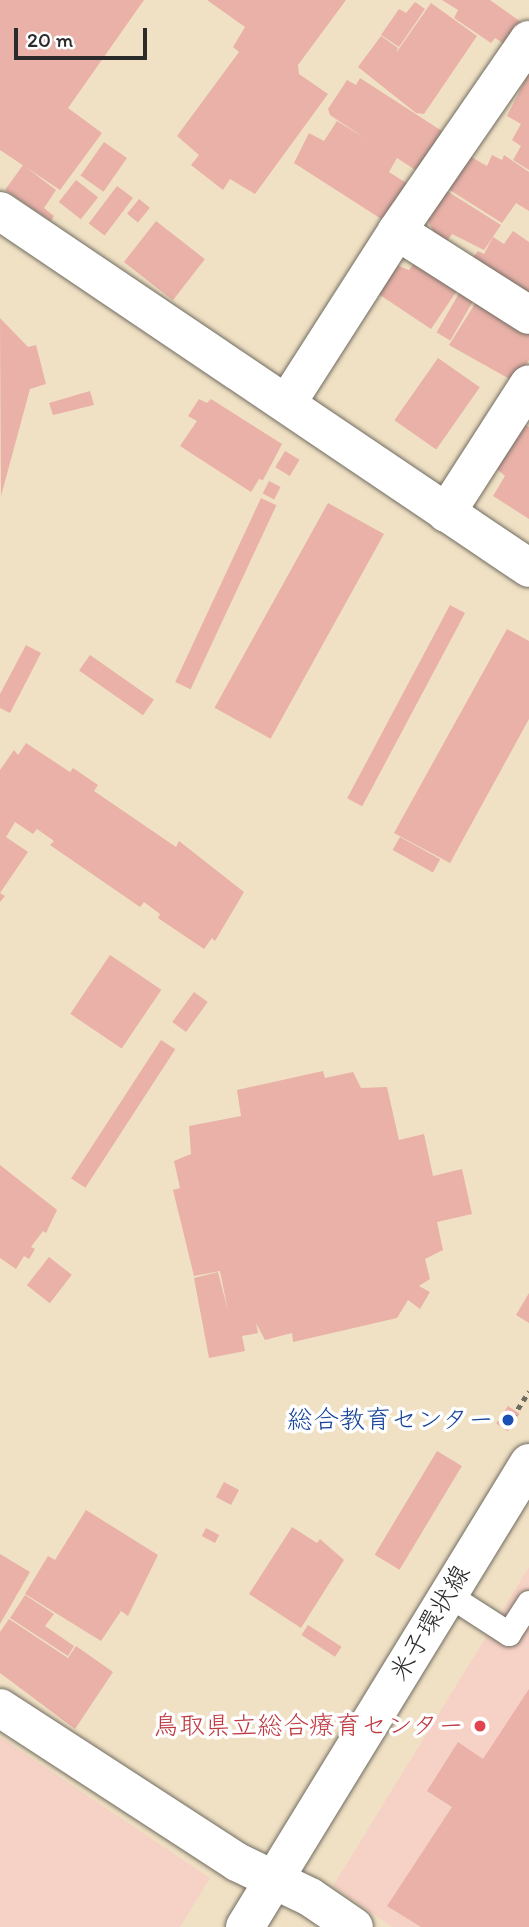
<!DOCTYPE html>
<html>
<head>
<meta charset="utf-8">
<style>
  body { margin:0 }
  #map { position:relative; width:529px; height:1927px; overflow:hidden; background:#f0e1c4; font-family:Itim,"Klee One",sans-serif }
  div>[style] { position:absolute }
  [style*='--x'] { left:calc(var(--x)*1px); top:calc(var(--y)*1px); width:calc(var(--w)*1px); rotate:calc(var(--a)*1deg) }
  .built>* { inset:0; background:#f6d1c5 }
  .building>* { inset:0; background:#e9b1a8; transform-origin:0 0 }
  .path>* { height:4.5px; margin-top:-2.25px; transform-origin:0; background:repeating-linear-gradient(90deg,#706b61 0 5px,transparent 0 10px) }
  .roads { filter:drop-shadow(0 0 2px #706b61) drop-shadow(0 0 2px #706b61) }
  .lane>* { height:24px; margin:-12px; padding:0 12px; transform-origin:12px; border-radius:12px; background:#fff }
  .street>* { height:38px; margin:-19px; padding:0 19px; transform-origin:19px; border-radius:19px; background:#fff }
  .secondary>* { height:38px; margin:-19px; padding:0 19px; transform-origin:19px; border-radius:19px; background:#fff }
  .dots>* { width:19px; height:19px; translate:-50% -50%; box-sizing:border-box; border:4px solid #fff; border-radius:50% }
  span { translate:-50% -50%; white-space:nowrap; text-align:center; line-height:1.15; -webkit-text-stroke:7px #fff; paint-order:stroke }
  .transit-label { font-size:26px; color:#164399 }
  .right { translate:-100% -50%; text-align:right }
  .street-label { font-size:26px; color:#2b2b2b }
  .health-label { font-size:26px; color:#be3a42 }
  .scale { position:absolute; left:14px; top:28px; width:133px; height:32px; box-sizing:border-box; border:4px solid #2b2b2b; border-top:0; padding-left:9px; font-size:21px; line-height:24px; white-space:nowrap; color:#2b2b2b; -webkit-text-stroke:5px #fff; paint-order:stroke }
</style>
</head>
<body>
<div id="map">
  <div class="built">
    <i style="clip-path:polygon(529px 1567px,529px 1927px,392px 1927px,333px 1886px)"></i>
    <i style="clip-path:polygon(0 1737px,210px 1878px,180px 1927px,0 1927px)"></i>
  </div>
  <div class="building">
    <i style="clip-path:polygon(0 0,144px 0,68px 108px,102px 133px,60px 190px,0 150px)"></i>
    <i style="clip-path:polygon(207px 0,346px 0,298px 65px,299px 74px,328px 94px,255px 194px,230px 179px,223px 190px,191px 165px,199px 155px,177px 136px,239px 52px,233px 47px,245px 27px)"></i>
    <i style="clip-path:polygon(442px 0,490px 0,521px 22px,506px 45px,495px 38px,491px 43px,454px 18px,458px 10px)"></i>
    <i style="clip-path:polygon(415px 2px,425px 9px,399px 47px,381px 35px,399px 9px,406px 13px)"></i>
    <i style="clip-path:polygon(431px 3px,477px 36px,424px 114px,416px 113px,358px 67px,381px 36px,398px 48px,396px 53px)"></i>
    <i style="clip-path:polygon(529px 73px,529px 170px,513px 160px,521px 146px,512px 140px,521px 124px,507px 116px)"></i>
    <i style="clip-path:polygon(360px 78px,445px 133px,420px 173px,397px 158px,389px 172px,411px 186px,386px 222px,294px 163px,309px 133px,324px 141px,337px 121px,366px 139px,330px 115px,328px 109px,347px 80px,356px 85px)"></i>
    <i style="left:104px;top:142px;width:28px;height:41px;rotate:35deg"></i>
    <i style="clip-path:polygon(468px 155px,487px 166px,492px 155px,502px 160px,504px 155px,529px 172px,529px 211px,516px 203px,502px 223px,445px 187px)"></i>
    <i style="clip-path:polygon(23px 165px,56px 190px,44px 208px,54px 216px,51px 221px,5px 190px)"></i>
    <i style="left:76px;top:180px;width:28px;height:28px;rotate:38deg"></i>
    <i style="left:117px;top:186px;width:20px;height:47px;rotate:37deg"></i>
    <i style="clip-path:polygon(447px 191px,501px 225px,484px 250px,452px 234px,447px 241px,435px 234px,427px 219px)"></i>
    <i style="left:139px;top:199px;width:14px;height:19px;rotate:39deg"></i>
    <i style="left:156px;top:221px;width:62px;height:52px;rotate:38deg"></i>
    <i style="clip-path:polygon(513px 231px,529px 242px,529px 298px,472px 259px,478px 251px,484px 254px,493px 237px,504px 244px)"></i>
    <i style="clip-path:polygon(415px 262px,458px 289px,431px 329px,377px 293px,396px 265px,409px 270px)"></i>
    <i style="left:461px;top:290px;width:16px;height:49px;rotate:30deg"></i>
    <i style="clip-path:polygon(478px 299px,529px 330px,529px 360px,515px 382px,449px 345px)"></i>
    <i style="clip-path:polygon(0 318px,28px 347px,36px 345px,46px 384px,30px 389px,1px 496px)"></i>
    <i style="left:438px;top:358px;width:51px;height:76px;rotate:35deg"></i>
    <i style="clip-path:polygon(90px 391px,94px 405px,53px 415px,49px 403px)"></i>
    <i style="clip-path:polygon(199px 399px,207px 403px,211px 399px,282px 444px,263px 480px,259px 479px,251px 492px,180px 446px,197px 421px,188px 416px)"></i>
    <i style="clip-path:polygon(525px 425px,529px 427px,529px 519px,493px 496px,505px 476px,497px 469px)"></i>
    <i style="left:285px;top:451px;width:17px;height:19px;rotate:31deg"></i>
    <i style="left:269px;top:481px;width:13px;height:14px;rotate:27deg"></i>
    <i style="left:261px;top:498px;width:17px;height:203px;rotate:25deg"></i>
    <i style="left:328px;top:503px;width:64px;height:234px;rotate:29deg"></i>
    <i style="left:450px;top:605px;width:17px;height:219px;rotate:28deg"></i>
    <i style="clip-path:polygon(507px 629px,529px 641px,529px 719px,450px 863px,394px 833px)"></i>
    <i style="clip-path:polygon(26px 645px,41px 653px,10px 713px,0 708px,0 694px)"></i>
    <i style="left:90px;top:655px;width:78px;height:19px;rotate:35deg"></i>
    <i style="clip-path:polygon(26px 743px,70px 772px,73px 768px,98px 785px,94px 791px,176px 847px,179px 841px,244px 892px,215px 941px,212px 938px,204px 949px,158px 918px,160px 914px,144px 902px,140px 907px,50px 845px,54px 841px,37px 829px,33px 834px,15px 822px,6px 837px,28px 852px,0 893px,5px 896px,0 902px,0 770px,14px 750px,18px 755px)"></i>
    <i style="left:400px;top:837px;width:46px;height:15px;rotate:29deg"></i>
    <i style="left:110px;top:955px;width:62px;height:71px;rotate:34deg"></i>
    <i style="left:194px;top:992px;width:17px;height:37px;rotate:36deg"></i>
    <i style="left:161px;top:1040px;width:17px;height:165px;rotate:33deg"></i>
    <i style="clip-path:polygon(323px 1071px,325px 1078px,353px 1072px,361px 1088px,387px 1087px,399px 1140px,424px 1134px,433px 1176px,462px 1169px,472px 1214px,437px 1222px,443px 1250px,425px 1259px,430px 1279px,419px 1286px,430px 1292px,420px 1309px,408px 1300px,397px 1318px,293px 1342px,292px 1333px,265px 1340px,256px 1323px,258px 1333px,242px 1336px,245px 1351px,209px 1358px,194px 1278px,218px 1272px,228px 1311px,220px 1271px,194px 1276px,173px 1190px,180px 1188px,174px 1161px,191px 1154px,189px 1126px,241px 1116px,237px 1090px)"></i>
    <i style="clip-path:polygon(0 1165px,57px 1210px,46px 1233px,43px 1231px,31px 1247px,35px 1249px,29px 1259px,24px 1256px,16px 1269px,0 1258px)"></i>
    <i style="left:49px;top:1257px;width:29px;height:36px;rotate:38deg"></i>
    <i style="clip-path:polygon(529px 1293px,529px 1323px,516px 1315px)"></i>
    <i style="left:508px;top:1406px;width:14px;height:21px;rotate:34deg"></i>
    <i style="left:437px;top:1451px;width:29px;height:121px;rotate:31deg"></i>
    <i style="left:224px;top:1482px;width:17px;height:17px;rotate:28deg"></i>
    <i style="clip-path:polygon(86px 1510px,158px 1555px,128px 1616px,121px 1611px,101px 1641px,25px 1594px,48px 1556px,55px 1560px)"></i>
    <i style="clip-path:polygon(292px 1527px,317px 1543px,320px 1539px,344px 1560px,301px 1628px,249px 1594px)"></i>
    <i style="left:206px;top:1528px;width:15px;height:9px;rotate:28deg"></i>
    <i style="clip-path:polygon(0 1554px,30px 1572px,0 1624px)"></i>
    <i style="clip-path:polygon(25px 1595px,54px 1614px,45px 1626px,74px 1646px,68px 1656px,10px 1618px)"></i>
    <i style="clip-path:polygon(9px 1619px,68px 1658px,76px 1646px,113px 1672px,75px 1729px,0 1673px,0 1632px)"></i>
    <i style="left:308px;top:1625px;width:40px;height:12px;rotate:33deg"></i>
    <i style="clip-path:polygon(529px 1689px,529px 1927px,421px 1927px,387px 1906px,452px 1807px,427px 1791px,458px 1742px,483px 1759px)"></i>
  </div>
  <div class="path">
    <i style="--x:507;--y:1426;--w:41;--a:-57.8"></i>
  </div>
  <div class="roads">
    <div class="lane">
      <i style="--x:447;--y:1594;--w:74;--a:32.8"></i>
      <i style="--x:509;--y:1634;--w:37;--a:-57"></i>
    </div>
    <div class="street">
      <i style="--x:0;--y:211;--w:638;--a:34.01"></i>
      <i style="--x:397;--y:231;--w:156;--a:32.5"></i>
      <i style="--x:287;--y:403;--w:204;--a:-57.4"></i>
      <i style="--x:397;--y:231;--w:232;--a:-55.4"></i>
      <i style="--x:446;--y:513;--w:153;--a:-57.2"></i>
      <i style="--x:0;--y:1708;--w:283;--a:33"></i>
      <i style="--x:237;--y:1862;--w:81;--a:25.6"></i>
      <i style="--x:310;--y:1897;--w:53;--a:34.3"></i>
    </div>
    <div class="secondary">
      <i style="--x:245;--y:1927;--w:544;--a:-58.53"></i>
    </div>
  </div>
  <div class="dots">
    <i style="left:508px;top:1420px;background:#1a4fb4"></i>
    <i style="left:480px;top:1726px;background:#e0444e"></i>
  </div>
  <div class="transit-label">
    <span class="right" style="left:494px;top:1420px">総合教育センター</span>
  </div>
  <div class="street-label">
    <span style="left:430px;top:1623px;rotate:-59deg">米子環状線</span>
  </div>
  <div class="health-label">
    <span class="right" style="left:464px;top:1726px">鳥取県立総合療育センター</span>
  </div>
  <div class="scale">20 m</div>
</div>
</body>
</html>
